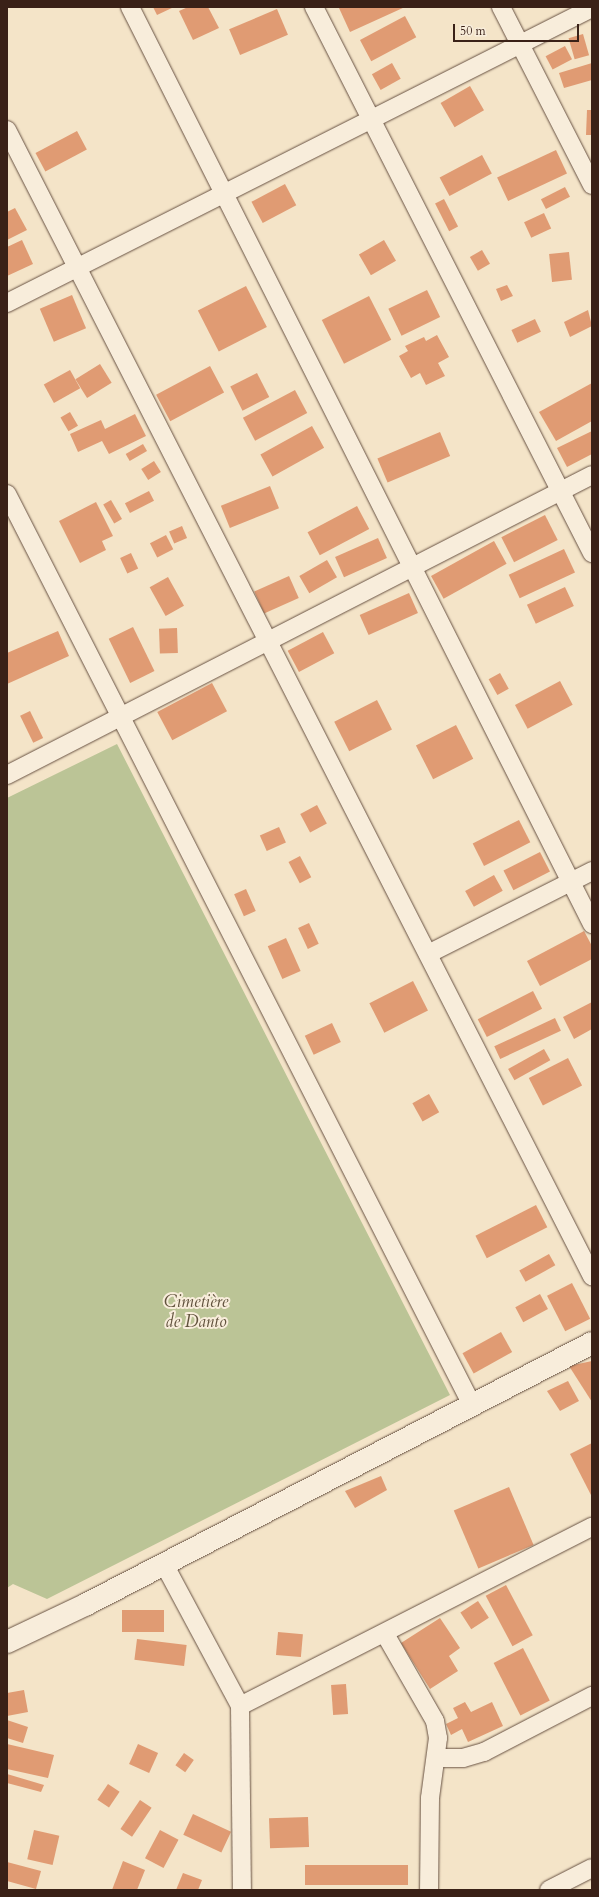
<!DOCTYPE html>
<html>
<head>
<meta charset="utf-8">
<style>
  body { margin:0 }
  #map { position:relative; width:599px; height:1897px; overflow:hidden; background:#f4e4c8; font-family:Cardo,serif }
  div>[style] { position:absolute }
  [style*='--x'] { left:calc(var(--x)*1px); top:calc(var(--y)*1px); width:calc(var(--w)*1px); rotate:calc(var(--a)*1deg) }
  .green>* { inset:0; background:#bbc496 }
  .building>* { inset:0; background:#e09b73; transform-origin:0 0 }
  .roads { filter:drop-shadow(0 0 1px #685243) drop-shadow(0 0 1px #685243) }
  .street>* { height:18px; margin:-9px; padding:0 9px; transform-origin:9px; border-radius:9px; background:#f8eddb }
  .secondary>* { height:22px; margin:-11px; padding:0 11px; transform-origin:11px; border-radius:11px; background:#f8eddb }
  span { translate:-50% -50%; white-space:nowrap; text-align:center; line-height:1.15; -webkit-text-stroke:4px #f8eddb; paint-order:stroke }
  .park-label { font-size:17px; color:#61523d; font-style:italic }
  .frame { position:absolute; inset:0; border:8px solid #3a2117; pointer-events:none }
  .scale { position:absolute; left:453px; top:24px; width:126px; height:18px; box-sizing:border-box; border:2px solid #3a2117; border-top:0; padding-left:5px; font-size:12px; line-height:14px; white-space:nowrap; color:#3a2117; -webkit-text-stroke:3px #f8eddb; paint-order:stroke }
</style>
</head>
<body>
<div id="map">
  <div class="green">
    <i style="clip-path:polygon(117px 744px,450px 1395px,47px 1599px,13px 1584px,7px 1588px,7px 798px)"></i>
  </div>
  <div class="building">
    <i style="clip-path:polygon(153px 7px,174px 7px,157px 15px)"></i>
    <i style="clip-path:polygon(188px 7px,208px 7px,219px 28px,193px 40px,179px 11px)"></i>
    <i style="clip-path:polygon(341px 7px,405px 7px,350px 32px,339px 8px)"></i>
    <i style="left:277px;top:9px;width:28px;height:52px;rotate:67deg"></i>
    <i style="left:405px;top:16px;width:24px;height:51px;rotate:62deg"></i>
    <i style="left:583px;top:34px;width:22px;height:15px;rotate:74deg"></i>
    <i style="left:565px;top:46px;width:15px;height:22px;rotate:62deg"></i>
    <i style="left:392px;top:63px;width:18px;height:23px;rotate:61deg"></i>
    <i style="clip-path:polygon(592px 63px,592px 80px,564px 88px,559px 73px)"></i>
    <i style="left:470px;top:86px;width:28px;height:34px;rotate:60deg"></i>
    <i style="clip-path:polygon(587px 110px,592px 110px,592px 135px,586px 135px)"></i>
    <i style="left:77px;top:131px;width:21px;height:47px;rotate:62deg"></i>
    <i style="left:556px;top:150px;width:26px;height:65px;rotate:65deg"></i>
    <i style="left:482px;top:155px;width:21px;height:48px;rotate:62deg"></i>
    <i style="left:285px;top:184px;width:24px;height:38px;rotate:62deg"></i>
    <i style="left:565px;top:187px;width:11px;height:27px;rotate:63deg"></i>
    <i style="left:444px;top:199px;width:31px;height:10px;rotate:63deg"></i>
    <i style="clip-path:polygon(15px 208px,27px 230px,7px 240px,7px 212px)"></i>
    <i style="left:544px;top:213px;width:17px;height:22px;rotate:65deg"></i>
    <i style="clip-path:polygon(22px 240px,33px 264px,7px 276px,7px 247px)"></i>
    <i style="left:384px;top:240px;width:24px;height:29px;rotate:60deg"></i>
    <i style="left:482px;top:250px;width:16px;height:14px;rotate:60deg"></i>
    <i style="left:569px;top:252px;width:28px;height:20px;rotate:84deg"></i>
    <i style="clip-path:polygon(507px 285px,513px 296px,501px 301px,496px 289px)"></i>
    <i style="left:246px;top:286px;width:46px;height:54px;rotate:63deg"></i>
    <i style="left:427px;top:290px;width:30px;height:43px;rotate:64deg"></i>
    <i style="left:72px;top:295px;width:36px;height:35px;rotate:67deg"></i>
    <i style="left:369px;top:296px;width:49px;height:53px;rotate:63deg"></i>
    <i style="clip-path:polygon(588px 310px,592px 326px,570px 337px,564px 322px)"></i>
    <i style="left:535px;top:319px;width:14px;height:26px;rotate:65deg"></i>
    <i style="clip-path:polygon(437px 335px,449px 357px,438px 363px,445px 376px,426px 385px,420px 373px,411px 378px,399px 356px,408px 351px,405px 346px,424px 337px,426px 341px)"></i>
    <i style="left:100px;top:364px;width:22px;height:29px;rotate:58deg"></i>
    <i style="left:210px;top:366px;width:30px;height:61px;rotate:62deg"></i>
    <i style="left:70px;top:370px;width:21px;height:30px;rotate:61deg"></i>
    <i style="left:257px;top:373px;width:27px;height:30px;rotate:63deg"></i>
    <i style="clip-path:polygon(592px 383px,592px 421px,556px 441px,539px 412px)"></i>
    <i style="left:295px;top:390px;width:26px;height:59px;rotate:62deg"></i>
    <i style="left:70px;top:412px;width:16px;height:11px;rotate:60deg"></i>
    <i style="clip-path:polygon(135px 414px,146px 436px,109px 454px,102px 441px,78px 452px,70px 434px,101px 420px,105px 429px)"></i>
    <i style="left:312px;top:426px;width:25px;height:59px;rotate:61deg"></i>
    <i style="clip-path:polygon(592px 431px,592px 454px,567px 467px,557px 448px)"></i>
    <i style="left:440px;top:432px;width:26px;height:68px;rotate:67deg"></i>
    <i style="left:143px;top:444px;width:8px;height:20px;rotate:60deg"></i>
    <i style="left:154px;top:461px;width:13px;height:15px;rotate:58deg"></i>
    <i style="left:270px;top:486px;width:24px;height:53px;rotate:68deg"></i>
    <i style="left:149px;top:491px;width:11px;height:27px;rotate:63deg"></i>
    <i style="left:111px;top:500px;width:22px;height:9px;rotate:60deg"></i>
    <i style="clip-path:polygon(96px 502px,113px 536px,102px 541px,106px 550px,80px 563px,59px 521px)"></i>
    <i style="left:357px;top:506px;width:26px;height:56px;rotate:62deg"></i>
    <i style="left:545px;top:515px;width:28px;height:49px;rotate:63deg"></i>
    <i style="left:182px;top:526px;width:13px;height:14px;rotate:67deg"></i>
    <i style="left:166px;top:535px;width:16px;height:18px;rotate:63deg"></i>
    <i style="left:378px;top:538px;width:22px;height:47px;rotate:66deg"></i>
    <i style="left:494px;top:541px;width:26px;height:72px;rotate:61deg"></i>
    <i style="left:564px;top:549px;width:26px;height:61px;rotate:65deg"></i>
    <i style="left:131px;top:553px;width:17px;height:12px;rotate:65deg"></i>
    <i style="left:327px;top:560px;width:20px;height:32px;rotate:60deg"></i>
    <i style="left:289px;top:576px;width:24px;height:38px;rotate:66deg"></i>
    <i style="left:168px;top:577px;width:33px;height:21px;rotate:61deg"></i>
    <i style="left:565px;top:587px;width:21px;height:42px;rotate:65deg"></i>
    <i style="left:409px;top:593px;width:22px;height:54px;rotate:66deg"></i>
    <i style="left:133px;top:627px;width:49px;height:27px;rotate:64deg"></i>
    <i style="left:177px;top:628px;width:25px;height:18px;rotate:88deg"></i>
    <i style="clip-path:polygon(58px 631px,69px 656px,7px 684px,7px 653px)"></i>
    <i style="left:323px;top:632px;width:24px;height:40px;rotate:62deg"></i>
    <i style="left:500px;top:673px;width:18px;height:13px;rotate:61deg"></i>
    <i style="left:560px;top:681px;width:27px;height:51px;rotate:62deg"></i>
    <i style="left:212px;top:683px;width:32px;height:62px;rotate:62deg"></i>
    <i style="left:377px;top:700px;width:33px;height:48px;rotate:63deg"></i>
    <i style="left:30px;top:711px;width:30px;height:11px;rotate:64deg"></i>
    <i style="left:456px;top:725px;width:38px;height:45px;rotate:63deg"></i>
    <i style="left:317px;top:805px;width:21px;height:19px;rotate:62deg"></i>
    <i style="left:519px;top:820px;width:25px;height:52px;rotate:63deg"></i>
    <i style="left:279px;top:827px;width:17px;height:21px;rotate:66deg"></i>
    <i style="left:540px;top:852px;width:22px;height:41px;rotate:63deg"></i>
    <i style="left:300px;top:856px;width:24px;height:13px;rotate:62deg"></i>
    <i style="left:494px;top:875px;width:18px;height:33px;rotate:61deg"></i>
    <i style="left:246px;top:889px;width:24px;height:13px;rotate:66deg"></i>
    <i style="left:309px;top:923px;width:23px;height:12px;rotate:65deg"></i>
    <i style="clip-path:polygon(584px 931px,592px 946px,592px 959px,540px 986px,527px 961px)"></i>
    <i style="left:286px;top:938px;width:36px;height:20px;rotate:66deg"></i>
    <i style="left:413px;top:981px;width:33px;height:49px;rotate:63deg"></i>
    <i style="left:533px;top:991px;width:20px;height:62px;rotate:63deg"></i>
    <i style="clip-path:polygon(592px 1002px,592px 1029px,574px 1039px,563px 1017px)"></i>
    <i style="left:555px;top:1018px;width:14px;height:67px;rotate:65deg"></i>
    <i style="left:332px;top:1023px;width:21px;height:30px;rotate:65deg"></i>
    <i style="left:544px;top:1049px;width:13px;height:41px;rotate:61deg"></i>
    <i style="left:568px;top:1058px;width:31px;height:44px;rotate:63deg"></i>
    <i style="left:429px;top:1094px;width:21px;height:19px;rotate:61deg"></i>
    <i style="left:536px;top:1205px;width:25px;height:68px;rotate:63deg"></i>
    <i style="left:549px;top:1254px;width:13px;height:34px;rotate:61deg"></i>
    <i style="left:572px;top:1283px;width:40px;height:28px;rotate:63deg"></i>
    <i style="left:540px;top:1294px;width:17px;height:28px;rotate:62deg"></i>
    <i style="left:501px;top:1332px;width:23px;height:44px;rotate:61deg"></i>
    <i style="clip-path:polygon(592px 1361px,592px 1402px,569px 1366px)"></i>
    <i style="clip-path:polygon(568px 1381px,579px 1401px,560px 1411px,547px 1391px)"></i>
    <i style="clip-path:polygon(592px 1443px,592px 1497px,570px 1454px)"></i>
    <i style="clip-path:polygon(381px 1476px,387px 1490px,355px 1508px,345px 1491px)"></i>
    <i style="left:509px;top:1487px;width:63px;height:60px;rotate:67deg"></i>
    <i style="left:506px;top:1585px;width:57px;height:23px;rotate:62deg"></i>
    <i style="left:478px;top:1601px;width:20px;height:21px;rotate:57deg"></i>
    <i style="left:164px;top:1610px;width:22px;height:42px;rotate:90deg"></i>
    <i style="clip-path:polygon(440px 1618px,460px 1648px,449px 1656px,458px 1671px,430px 1689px,401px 1643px)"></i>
    <i style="left:278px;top:1632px;width:25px;height:23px;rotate:5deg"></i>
    <i style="left:137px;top:1639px;width:50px;height:21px;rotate:7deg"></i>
    <i style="left:523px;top:1648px;width:59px;height:33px;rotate:63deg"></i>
    <i style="left:346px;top:1684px;width:30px;height:15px;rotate:86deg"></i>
    <i style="clip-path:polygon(24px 1690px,28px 1712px,7px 1716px,7px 1693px)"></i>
    <i style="clip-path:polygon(465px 1702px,471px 1712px,492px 1702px,503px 1726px,468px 1742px,462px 1729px,451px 1735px,446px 1724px,458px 1718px,453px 1708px)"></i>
    <i style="clip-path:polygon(7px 1720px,28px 1727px,23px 1743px,7px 1738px)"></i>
    <i style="clip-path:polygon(7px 1744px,54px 1755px,48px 1778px,7px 1769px)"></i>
    <i style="left:138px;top:1744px;width:22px;height:22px;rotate:24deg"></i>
    <i style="left:184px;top:1753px;width:12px;height:15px;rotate:35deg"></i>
    <i style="clip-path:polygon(7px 1774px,44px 1785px,41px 1792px,7px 1783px)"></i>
    <i style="left:108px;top:1784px;width:14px;height:19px;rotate:34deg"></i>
    <i style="left:140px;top:1800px;width:14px;height:35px;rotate:34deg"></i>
    <i style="left:193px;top:1814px;width:42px;height:23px;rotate:25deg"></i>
    <i style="left:308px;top:1817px;width:30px;height:39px;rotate:88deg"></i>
    <i style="left:34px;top:1830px;width:26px;height:30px;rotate:13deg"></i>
    <i style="left:160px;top:1830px;width:21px;height:32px;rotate:28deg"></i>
    <i style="clip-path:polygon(123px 1861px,145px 1870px,137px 1890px,112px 1890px)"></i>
    <i style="clip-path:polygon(7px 1862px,41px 1871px,36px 1889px,7px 1881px)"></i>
    <i style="left:408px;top:1865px;width:20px;height:103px;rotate:90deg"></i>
    <i style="clip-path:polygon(183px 1873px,202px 1880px,198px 1890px,176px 1890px)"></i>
  </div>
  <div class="roads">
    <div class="street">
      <i style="--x:130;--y:7;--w:1027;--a:63.26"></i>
      <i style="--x:314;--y:7;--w:613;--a:63.02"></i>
      <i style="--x:501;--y:7;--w:200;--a:62.9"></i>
      <i style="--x:7;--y:130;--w:1287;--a:62.96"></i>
      <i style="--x:7;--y:303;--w:655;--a:-26.76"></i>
      <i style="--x:7;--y:494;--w:1023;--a:62.96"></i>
      <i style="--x:7;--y:775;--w:657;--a:-27.15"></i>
      <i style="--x:428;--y:954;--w:184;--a:-26.8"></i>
      <i style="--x:164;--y:1564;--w:161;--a:61.8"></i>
      <i style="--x:240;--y:1706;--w:184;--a:89.4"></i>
      <i style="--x:385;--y:1634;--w:100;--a:60.1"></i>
      <i style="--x:435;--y:1721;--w:17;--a:80"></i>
      <i style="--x:438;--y:1738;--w:61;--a:97.6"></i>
      <i style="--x:430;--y:1798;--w:92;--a:90.6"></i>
      <i style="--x:240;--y:1706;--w:395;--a:-27"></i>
      <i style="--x:437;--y:1758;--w:26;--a:0"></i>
      <i style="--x:463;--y:1758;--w:22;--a:-16"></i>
      <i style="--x:484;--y:1752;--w:122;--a:-27.4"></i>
      <i style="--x:549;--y:1890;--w:48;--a:-27.1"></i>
    </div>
    <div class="secondary">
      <i style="--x:7;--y:1642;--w:89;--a:-25.4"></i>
      <i style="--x:87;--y:1604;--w:568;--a:-27.33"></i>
    </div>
  </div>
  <div class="park-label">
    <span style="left:196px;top:1312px">Cimetière<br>de Danto</span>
  </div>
  <div class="frame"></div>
  <div class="scale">50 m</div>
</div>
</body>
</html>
